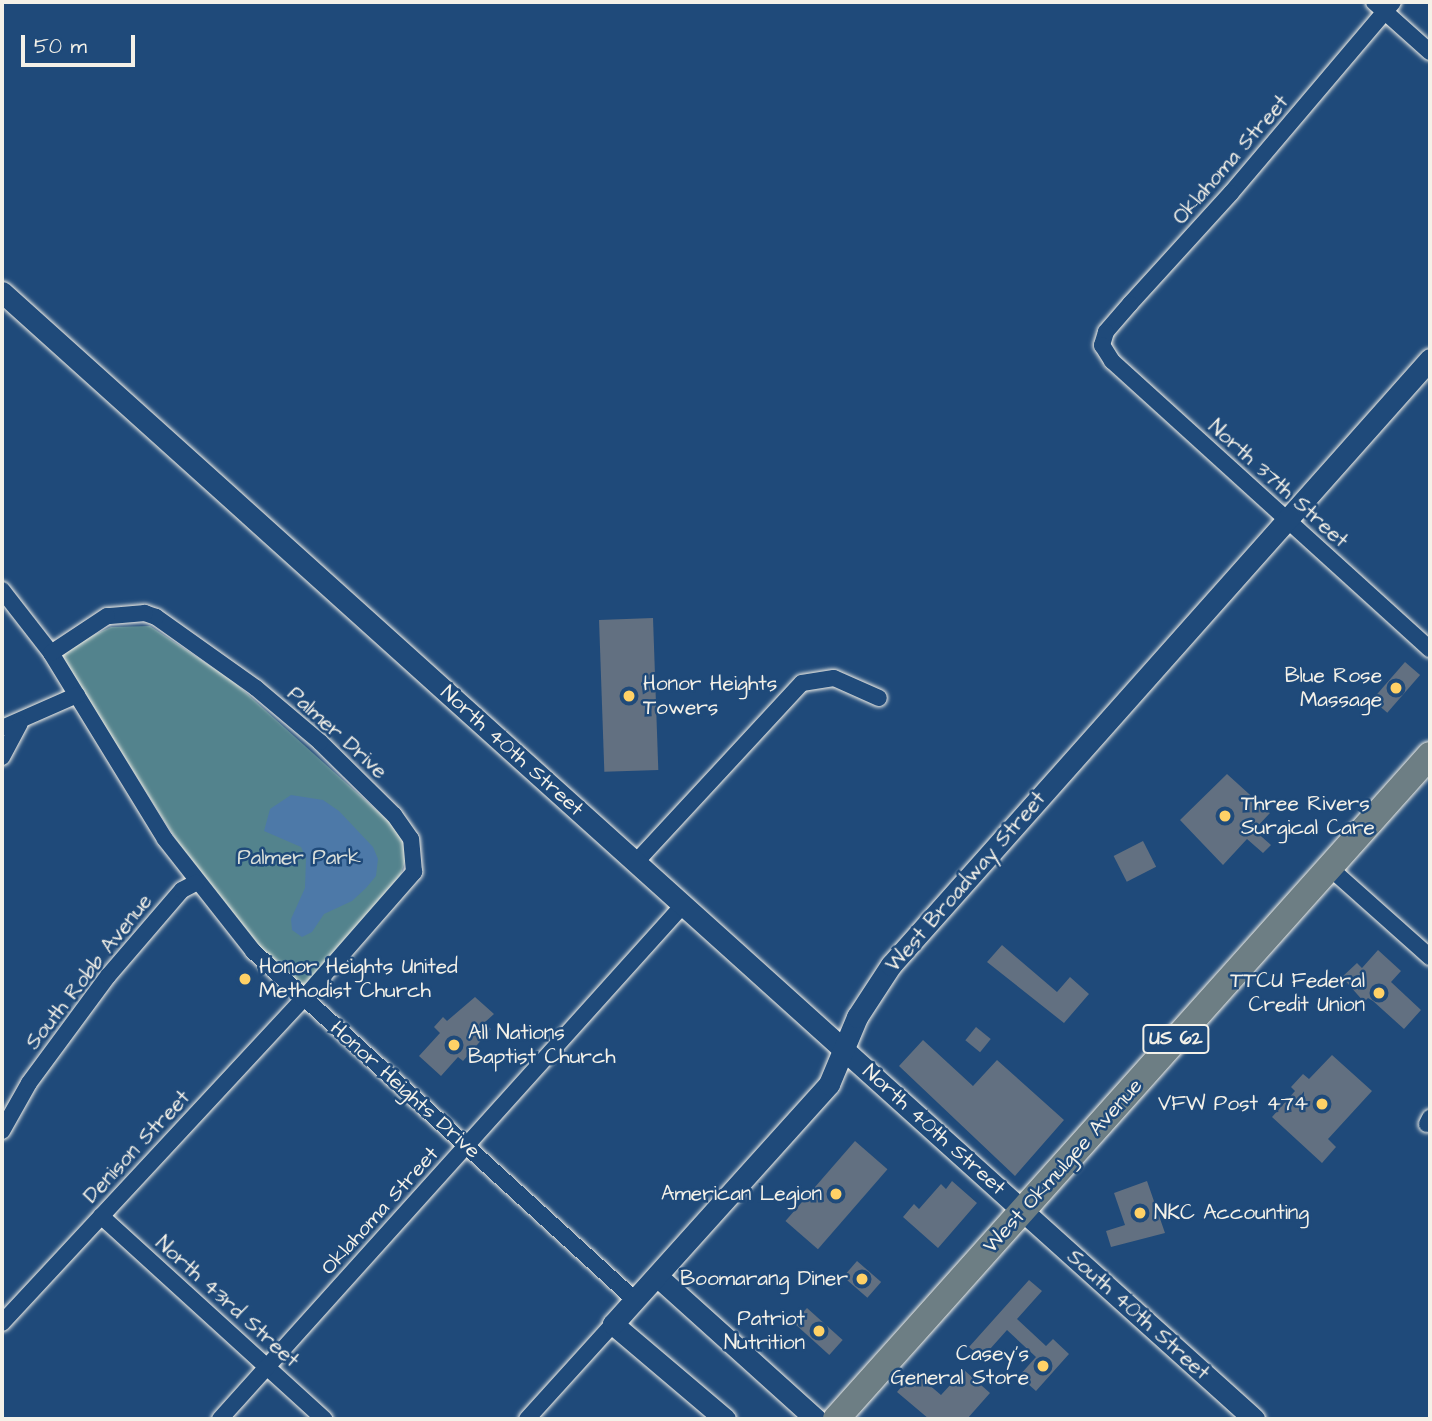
<!DOCTYPE html>
<html>
<head>
<meta charset="utf-8">
<style>
  body { margin:0 }
  #map { position:relative; width:1432px; height:1421px; overflow:hidden; background:#1f4a7a; font-family:"Architects Daughter",sans-serif }
  div>[style] { position:absolute }
  [style*='--x'] { left:calc(var(--x)*1px); top:calc(var(--y)*1px); width:calc(var(--w)*1px); rotate:calc(var(--a)*1deg) }
  .green>* { inset:0; background:#53838d }
  .water>* { inset:0; background:#4d79a8 }
  .building>* { inset:0; background:#627081; transform-origin:0 0 }
  .roads { filter:drop-shadow(0 0 2px #f4f1e8) drop-shadow(0 0 2px #f4f1e8) }
  .minor>* { height:16px; margin:-8px; padding:0 8px; transform-origin:8px; border-radius:8px; background:#1f4a7a }
  .tertiary>* { height:21px; margin:-10.5px; padding:0 10.5px; transform-origin:10.5px; border-radius:10.5px; background:#1f4a7a }
  .primary>* { height:26px; margin:-13px; padding:0 13px; transform-origin:13px; border-radius:13px; background:#6d7e84 }
  .dots>* { width:19px; height:19px; translate:-50% -50%; box-sizing:border-box; border:4px solid #1f4a7a; border-radius:50% }
  span { translate:-50% -50%; white-space:nowrap; text-align:center; line-height:1.15; -webkit-text-stroke:5px #1f4a7a; paint-order:stroke }
  .shield-label span { padding:2px 5px; background:#1f4a7a; border:2px solid; border-radius:5px; -webkit-text-stroke-width:0 }
  .shield-label { font-size:19px; color:#f4f1e8; font-weight:700 }
  .street-label { font-size:21px; color:#f4f1e8 }
  .poi-label { font-size:21px; color:#f4f1e8 }
  .right { translate:-100% -50%; text-align:right }
  .left { translate:0 -50%; text-align:left }
  .park-label { font-size:21px; color:#dce0da }
  .frame { position:absolute; inset:0; border:4px solid #f4f1e8; pointer-events:none }
  .scale { position:absolute; left:21px; top:35px; width:114px; height:32px; box-sizing:border-box; border:4px solid #f4f1e8; border-top:0; padding-left:9px; font-size:21px; line-height:24px; white-space:nowrap; color:#f4f1e8; -webkit-text-stroke:5px #1f4a7a; paint-order:stroke }
</style>
</head>
<body>
<div id="map">
  <div class="green">
    <i style="clip-path:polygon(150px 626px,233px 681px,404px 835px,408px 852px,398px 883px,300px 990px,253px 942px,189px 860px,61px 656px,76px 643px,111px 627px)"></i>
  </div>
  <div class="water">
    <i style="clip-path:polygon(291px 795px,323px 800px,339px 811px,373px 847px,378px 859px,376px 876px,366px 888px,352px 901px,324px 914px,312px 932px,302px 937px,292px 930px,291px 919px,305px 888px,306px 858px,301px 847px,264px 831px,270px 809px)"></i>
  </div>
  <div class="building">
    <i style="left:653px;top:618px;width:152px;height:54px;rotate:88deg"></i>
    <i style="left:1405px;top:662px;width:20px;height:50px;rotate:41deg"></i>
    <i style="clip-path:polygon(1227px 774px,1270px 813px,1254px 830px,1271px 845px,1263px 853px,1247px 839px,1223px 865px,1180px 820px)"></i>
    <i style="left:1143px;top:841px;width:29px;height:33px;rotate:63deg"></i>
    <i style="clip-path:polygon(1002px 945px,1057px 992px,1070px 977px,1089px 994px,1064px 1023px,987px 962px)"></i>
    <i style="clip-path:polygon(1378px 950px,1401px 971px,1391px 982px,1421px 1010px,1404px 1029px,1373px 1001px,1368px 998px,1364px 1002px,1342px 977px,1357px 963px,1362px 968px)"></i>
    <i style="clip-path:polygon(475px 997px,494px 1014px,484px 1023px,491px 1029px,463px 1061px,458px 1057px,441px 1076px,419px 1056px,440px 1033px,434px 1027px,443px 1017px,447px 1021px)"></i>
    <i style="left:976px;top:1027px;width:19px;height:17px;rotate:39deg"></i>
    <i style="clip-path:polygon(923px 1040px,973px 1086px,997px 1060px,1064px 1120px,1015px 1176px,899px 1066px)"></i>
    <i style="clip-path:polygon(1332px 1055px,1372px 1091px,1328px 1139px,1336px 1147px,1322px 1163px,1272px 1117px,1295px 1091px,1291px 1087px,1303px 1074px,1309px 1079px)"></i>
    <i style="left:855px;top:1141px;width:43px;height:106px;rotate:41deg"></i>
    <i style="clip-path:polygon(952px 1181px,977px 1203px,938px 1248px,903px 1217px,914px 1204px,919px 1209px,941px 1184px,946px 1189px)"></i>
    <i style="clip-path:polygon(1147px 1181px,1165px 1233px,1111px 1247px,1106px 1231px,1125px 1225px,1114px 1193px)"></i>
    <i style="left:857px;top:1261px;width:32px;height:21px;rotate:41deg"></i>
    <i style="clip-path:polygon(1029px 1280px,1042px 1291px,1017px 1319px,1046px 1346px,1053px 1339px,1069px 1354px,1036px 1391px,1019px 1376px,1036px 1357px,1007px 1330px,982px 1358px,969px 1347px)"></i>
    <i style="left:807px;top:1308px;width:48px;height:20px;rotate:42deg"></i>
    <i style="clip-path:polygon(964px 1370px,990px 1393px,967px 1419px,929px 1419px,897px 1392px,914px 1372px,941px 1395px)"></i>
  </div>
  <div class="roads">
    <div class="minor">
      <i style="--x:1374;--y:2;--w:75;--a:41.8"></i>
      <i style="--x:1393;--y:2;--w:250;--a:130.3"></i>
      <i style="--x:1231;--y:193;--w:150;--a:132.3"></i>
      <i style="--x:1130;--y:304;--w:37;--a:131"></i>
      <i style="--x:1106;--y:332;--w:14;--a:107"></i>
      <i style="--x:1102;--y:345;--w:19;--a:58"></i>
      <i style="--x:1112;--y:361;--w:429;--a:42.2"></i>
      <i style="--x:2;--y:590;--w:80;--a:52.1"></i>
      <i style="--x:51;--y:653;--w:218;--a:58.5"></i>
      <i style="--x:165;--y:839;--w:142;--a:51.8"></i>
      <i style="--x:253;--y:951;--w:517;--a:42.42"></i>
      <i style="--x:2;--y:728;--w:82;--a:-23.7"></i>
      <i style="--x:2;--y:757;--w:38;--a:-62"></i>
      <i style="--x:636;--y:862;--w:244;--a:-47.2"></i>
      <i style="--x:802;--y:683;--w:32;--a:-9"></i>
      <i style="--x:834;--y:678;--w:49;--a:24"></i>
      <i style="--x:1330;--y:868;--w:134;--a:41.7"></i>
      <i style="--x:1427;--y:1124;--w:7;--a:-63"></i>
      <i style="--x:2;--y:1131;--w:55;--a:-60.6"></i>
      <i style="--x:29;--y:1083;--w:133;--a:-53.6"></i>
      <i style="--x:108;--y:976;--w:113;--a:-49.3"></i>
      <i style="--x:182;--y:890;--w:16;--a:-27"></i>
      <i style="--x:101;--y:1216;--w:302;--a:42.3"></i>
      <i style="--x:2;--y:1323;--w:442;--a:-47.1"></i>
      <i style="--x:303;--y:999;--w:169;--a:-48.8"></i>
      <i style="--x:414;--y:872;--w:33;--a:-95"></i>
      <i style="--x:411;--y:839;--w:29;--a:-125"></i>
      <i style="--x:394;--y:815;--w:104;--a:-135.4"></i>
      <i style="--x:320;--y:742;--w:84;--a:-139.8"></i>
      <i style="--x:256;--y:688;--w:123;--a:-144.6"></i>
      <i style="--x:156;--y:617;--w:12;--a:-160"></i>
      <i style="--x:145;--y:613;--w:38;--a:175"></i>
      <i style="--x:107;--y:616;--w:67;--a:146.5"></i>
      <i style="--x:220;--y:1419;--w:693;--a:-47.98"></i>
      <i style="--x:527;--y:1419;--w:128;--a:-47.8"></i>
    </div>
    <div class="tertiary">
      <i style="--x:2;--y:292;--w:1685;--a:41.99"></i>
      <i style="--x:657;--y:1276;--w:214;--a:42"></i>
      <i style="--x:725;--y:1419;--w:147;--a:-139.7"></i>
      <i style="--x:613;--y:1324;--w:323;--a:-48"></i>
      <i style="--x:829;--y:1084;--w:73;--a:-67.3"></i>
      <i style="--x:857;--y:1017;--w:62;--a:-56.8"></i>
      <i style="--x:891;--y:965;--w:811;--a:-48.35"></i>
    </div>
    <div class="primary">
      <i style="--x:836;--y:1419;--w:891;--a:-48.18"></i>
    </div>
  </div>
  <div class="dots">
    <i style="left:1396px;top:688px;background:#ffd166"></i>
    <i style="left:629px;top:696px;background:#ffd166"></i>
    <i style="left:1225px;top:816px;background:#ffd166"></i>
    <i style="left:245px;top:979px;background:#ffd166"></i>
    <i style="left:1379px;top:993px;background:#ffd166"></i>
    <i style="left:454px;top:1045px;background:#ffd166"></i>
    <i style="left:1322px;top:1104px;background:#ffd166"></i>
    <i style="left:836px;top:1194px;background:#ffd166"></i>
    <i style="left:1140px;top:1213px;background:#ffd166"></i>
    <i style="left:862px;top:1279px;background:#ffd166"></i>
    <i style="left:819px;top:1331px;background:#ffd166"></i>
    <i style="left:1043px;top:1366px;background:#ffd166"></i>
  </div>
  <div class="shield-label">
    <span style="left:1176px;top:1039px">US 62</span>
  </div>
  <div class="street-label">
    <span style="left:1231px;top:160px;rotate:-49deg">Oklahoma Street</span>
    <span style="left:1278px;top:484px;rotate:42deg">North 37th Street</span>
    <span style="left:337px;top:733px;rotate:42deg">Palmer Drive</span>
    <span style="left:512px;top:751px;rotate:42deg">North 40th Street</span>
    <span style="left:966px;top:882px;rotate:-49deg">West Broadway Street</span>
    <span style="left:89px;top:972px;rotate:-52deg">South Robb Avenue</span>
    <span style="left:405px;top:1090px;rotate:42deg">Honor Heights Drive</span>
    <span style="left:934px;top:1130px;rotate:42deg">North 40th Street</span>
    <span style="left:137px;top:1147px;rotate:-47deg">Denison Street</span>
    <span style="left:1063px;top:1166px;rotate:-48deg">West Okmulgee Avenue</span>
    <span style="left:380px;top:1211px;rotate:-48deg">Oklahoma Street</span>
    <span style="left:227px;top:1302px;rotate:42deg">North 43rd Street</span>
    <span style="left:1138px;top:1315px;rotate:42deg">South 40th Street</span>
  </div>
  <div class="poi-label">
    <span class="right" style="left:1382px;top:688px">Blue Rose<br>Massage</span>
    <span class="left" style="left:643px;top:696px">Honor Heights<br>Towers</span>
    <span class="left" style="left:1241px;top:816px">Three Rivers<br>Surgical Care</span>
    <span class="left" style="left:259px;top:979px">Honor Heights United<br>Methodist Church</span>
    <span class="right" style="left:1365px;top:993px">TTCU Federal<br>Credit Union</span>
    <span class="left" style="left:468px;top:1045px">All Nations<br>Baptist Church</span>
    <span class="right" style="left:1308px;top:1104px">VFW Post 474</span>
    <span class="right" style="left:822px;top:1194px">American Legion</span>
    <span class="left" style="left:1154px;top:1213px">NKC Accounting</span>
    <span class="right" style="left:848px;top:1279px">Boomarang Diner</span>
    <span class="right" style="left:805px;top:1331px">Patriot<br>Nutrition</span>
    <span class="right" style="left:1029px;top:1366px">Casey's<br>General Store</span>
  </div>
  <div class="park-label">
    <span style="left:299px;top:858px">Palmer Park</span>
  </div>
  <div class="frame"></div>
  <div class="scale">50 m</div>
</div>
</body>
</html>
